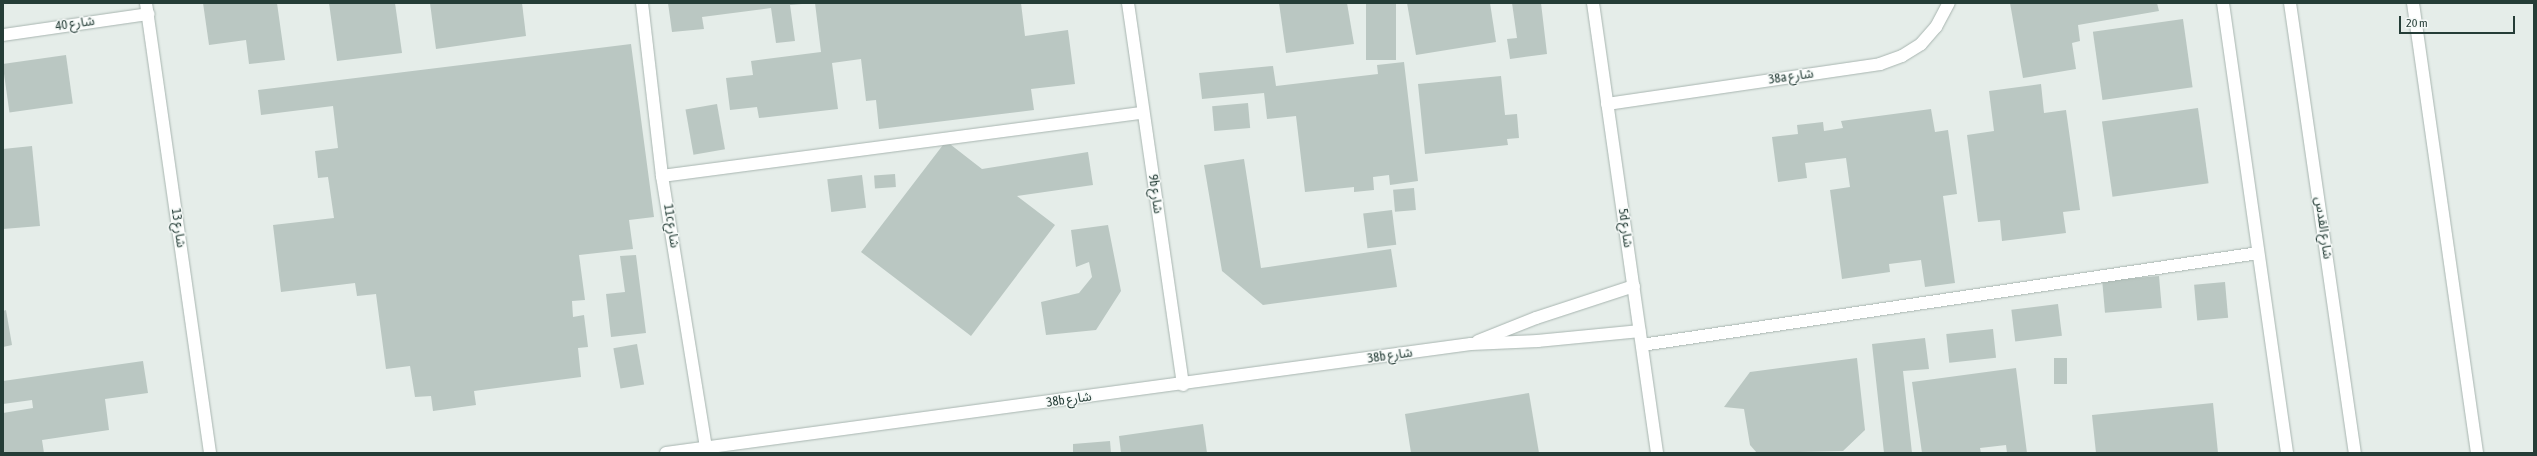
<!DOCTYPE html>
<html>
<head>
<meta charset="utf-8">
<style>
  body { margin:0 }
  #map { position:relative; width:2537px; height:456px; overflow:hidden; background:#e5ede9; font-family:"Asap Condensed","Noto Sans Arabic",sans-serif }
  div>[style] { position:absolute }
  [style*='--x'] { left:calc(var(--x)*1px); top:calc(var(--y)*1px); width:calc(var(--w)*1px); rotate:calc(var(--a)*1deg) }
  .building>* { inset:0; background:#bac7c2; transform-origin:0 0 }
  .roads { filter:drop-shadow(0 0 1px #a8b5b0) drop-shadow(0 0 1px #a8b5b0) }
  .service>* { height:12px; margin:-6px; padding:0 6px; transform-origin:6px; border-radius:6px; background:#fff }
  .minor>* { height:12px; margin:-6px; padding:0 6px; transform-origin:6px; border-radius:6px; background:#fff }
  .secondary>* { height:12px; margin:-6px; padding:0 6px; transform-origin:6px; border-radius:6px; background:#fff }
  span { translate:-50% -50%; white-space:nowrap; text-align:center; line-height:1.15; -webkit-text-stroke:3px #f5f9f7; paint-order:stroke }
  .street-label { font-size:13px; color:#253d37 }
  .frame { position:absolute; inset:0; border:4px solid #253d37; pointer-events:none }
  .scale { position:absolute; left:2399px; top:16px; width:116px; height:18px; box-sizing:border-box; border:2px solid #253d37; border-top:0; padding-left:5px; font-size:12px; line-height:14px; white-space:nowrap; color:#253d37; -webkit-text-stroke:3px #f5f9f7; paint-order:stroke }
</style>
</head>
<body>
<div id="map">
  <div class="building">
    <i style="clip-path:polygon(203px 3px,277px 3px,285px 60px,249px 64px,246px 40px,209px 45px)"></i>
    <i style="clip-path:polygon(329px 3px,395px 3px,402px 53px,337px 61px)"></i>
    <i style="clip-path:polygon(430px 3px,522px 3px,526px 36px,436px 49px)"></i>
    <i style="clip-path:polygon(668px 3px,802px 3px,802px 4px,790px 5px,795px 41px,776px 43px,771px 8px,702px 17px,704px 29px,672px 32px)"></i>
    <i style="clip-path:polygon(815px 3px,1021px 3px,1025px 36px,1068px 30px,1075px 84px,1031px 89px,1034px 110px,879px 129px,876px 100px,866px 101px,861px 59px,832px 63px,838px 109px,759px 118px,757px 107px,730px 110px,726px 78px,753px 75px,751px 61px,821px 52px)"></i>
    <i style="clip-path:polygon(1279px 3px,1347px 3px,1354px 44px,1286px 53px)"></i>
    <i style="left:1366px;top:3px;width:30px;height:57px"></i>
    <i style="clip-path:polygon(1407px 3px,1490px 3px,1496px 42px,1416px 55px)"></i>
    <i style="clip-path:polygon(1512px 3px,1541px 3px,1547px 54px,1510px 59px,1507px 39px,1517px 38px)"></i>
    <i style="clip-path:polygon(2010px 3px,2157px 3px,2159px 11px,2078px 25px,2080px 41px,2072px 43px,2076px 69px,2023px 78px)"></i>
    <i style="left:2183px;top:19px;width:69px;height:91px;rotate:82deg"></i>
    <i style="clip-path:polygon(631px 44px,654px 217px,629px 220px,633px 249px,579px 255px,585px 300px,572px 301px,573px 317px,584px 315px,588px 347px,578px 348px,581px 377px,474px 391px,476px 405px,433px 411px,431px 396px,415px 397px,410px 366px,386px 369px,376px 294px,357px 296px,355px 283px,281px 292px,273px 225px,334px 218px,328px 177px,318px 178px,315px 151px,338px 148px,333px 106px,261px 115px,258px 90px)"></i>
    <i style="left:66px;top:55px;width:49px;height:64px;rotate:82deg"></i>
    <i style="clip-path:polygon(1404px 62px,1418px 181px,1390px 185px,1389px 175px,1373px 177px,1374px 190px,1354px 192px,1354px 187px,1305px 192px,1296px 116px,1267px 119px,1264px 93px,1202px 99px,1199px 73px,1273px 66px,1276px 86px,1378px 74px,1377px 65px)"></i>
    <i style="clip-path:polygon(1501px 76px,1505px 115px,1517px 114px,1519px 138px,1507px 139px,1508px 145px,1425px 154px,1418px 84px)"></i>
    <i style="clip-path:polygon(2041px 84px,2044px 113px,2066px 110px,2080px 210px,2063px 212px,2066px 233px,2002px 241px,2000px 220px,1978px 222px,1967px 135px,1994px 131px,1989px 91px)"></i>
    <i style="left:1248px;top:103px;width:25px;height:36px;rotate:85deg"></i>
    <i style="left:717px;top:104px;width:46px;height:32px;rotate:80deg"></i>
    <i style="left:2198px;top:108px;width:76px;height:97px;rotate:82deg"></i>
    <i style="clip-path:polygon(1931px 109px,1935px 132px,1948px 130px,1957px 194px,1943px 196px,1955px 283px,1925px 287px,1921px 260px,1889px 264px,1890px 272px,1842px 279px,1830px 190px,1850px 187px,1846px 158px,1805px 163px,1807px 178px,1778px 182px,1772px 137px,1798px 134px,1797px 125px,1823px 122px,1824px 131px,1843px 128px,1841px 121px)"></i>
    <i style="clip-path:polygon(946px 141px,982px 169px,1088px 152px,1093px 185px,1017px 196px,1055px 225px,971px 336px,861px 252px)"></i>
    <i style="clip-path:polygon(32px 146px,40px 226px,3px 229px,3px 149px)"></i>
    <i style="clip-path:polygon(1244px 159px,1261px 268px,1391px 249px,1397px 287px,1263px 305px,1222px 271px,1204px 165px)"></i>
    <i style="left:895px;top:174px;width:13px;height:21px;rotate:86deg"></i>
    <i style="left:862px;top:175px;width:33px;height:35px;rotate:83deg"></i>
    <i style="left:1414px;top:188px;width:22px;height:21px;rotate:85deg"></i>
    <i style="left:1392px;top:210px;width:35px;height:29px;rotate:83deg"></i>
    <i style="clip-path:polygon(1108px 225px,1121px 291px,1096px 330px,1046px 335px,1041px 302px,1079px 293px,1092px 277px,1089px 262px,1076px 267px,1071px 230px)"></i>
    <i style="clip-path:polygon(636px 255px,646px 333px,611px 337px,606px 294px,625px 292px,620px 256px)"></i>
    <i style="left:2159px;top:276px;width:32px;height:57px;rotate:85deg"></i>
    <i style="left:2225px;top:282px;width:36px;height:31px;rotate:85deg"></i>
    <i style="left:2058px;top:304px;width:32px;height:47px;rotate:83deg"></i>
    <i style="clip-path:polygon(6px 310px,12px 345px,3px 347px,3px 311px)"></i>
    <i style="left:1993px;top:329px;width:29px;height:47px;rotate:84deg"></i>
    <i style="clip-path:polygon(1925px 338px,1929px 369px,1903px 371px,1912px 453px,1884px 453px,1872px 344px)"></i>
    <i style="left:637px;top:344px;width:41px;height:24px;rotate:80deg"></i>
    <i style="clip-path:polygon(1857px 358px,1865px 430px,1843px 451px,1757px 453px,1750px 445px,1744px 409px,1724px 407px,1750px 372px)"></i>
    <i style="left:2054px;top:358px;width:13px;height:26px"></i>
    <i style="clip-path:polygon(143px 361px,148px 393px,105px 399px,109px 430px,42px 440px,44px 453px,3px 453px,3px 413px,33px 408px,32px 400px,3px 404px,3px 381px)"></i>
    <i style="clip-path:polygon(2016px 368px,2027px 453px,2007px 453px,2006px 445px,1980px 448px,1981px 453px,1922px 453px,1912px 382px)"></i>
    <i style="clip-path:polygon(1529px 393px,1539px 453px,1411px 453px,1405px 414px)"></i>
    <i style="clip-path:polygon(2213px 403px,2218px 453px,2096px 453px,2092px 415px)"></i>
    <i style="clip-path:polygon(1203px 424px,1207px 453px,1121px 453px,1119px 436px)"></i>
    <i style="clip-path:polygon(1110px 441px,1111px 453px,1073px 453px,1073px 444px)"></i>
  </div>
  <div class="roads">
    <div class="service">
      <i style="--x:662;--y:176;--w:485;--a:-7.5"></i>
      <i style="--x:1642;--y:345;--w:623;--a:-8.49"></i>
    </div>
    <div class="minor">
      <i style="--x:146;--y:3;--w:455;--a:81.9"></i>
      <i style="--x:642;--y:3;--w:174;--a:83.4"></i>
      <i style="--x:662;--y:176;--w:275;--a:80.8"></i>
      <i style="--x:1128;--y:3;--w:386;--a:81.8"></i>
      <i style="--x:1593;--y:3;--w:455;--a:81.9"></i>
      <i style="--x:2223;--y:3;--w:455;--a:81.9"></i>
      <i style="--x:3;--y:35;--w:147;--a:-8.2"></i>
      <i style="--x:1607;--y:104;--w:276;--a:-8.3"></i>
      <i style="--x:1880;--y:64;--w:23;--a:-20"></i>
      <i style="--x:1902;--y:56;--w:22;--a:-32"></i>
      <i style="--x:1921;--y:44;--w:23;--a:-49"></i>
      <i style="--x:1936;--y:27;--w:27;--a:-62"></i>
      <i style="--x:1478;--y:341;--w:62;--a:-21.6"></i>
      <i style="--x:1536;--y:318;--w:103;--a:-18.1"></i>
      <i style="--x:666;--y:453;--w:812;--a:-7.71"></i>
      <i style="--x:1471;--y:344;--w:67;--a:-2.6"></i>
      <i style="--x:1538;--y:341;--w:102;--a:-5.6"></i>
    </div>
    <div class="secondary">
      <i style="--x:2290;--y:3;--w:455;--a:81.8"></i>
      <i style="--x:2413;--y:3;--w:455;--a:81.9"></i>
    </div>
  </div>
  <div class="street-label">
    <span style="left:75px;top:24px;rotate:-8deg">شارع 40</span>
    <span style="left:1791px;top:77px;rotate:-8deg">38a شارع</span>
    <span style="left:1155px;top:194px;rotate:82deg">9b شارع</span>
    <span style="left:671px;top:226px;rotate:81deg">11c شارع</span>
    <span style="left:178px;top:228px;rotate:82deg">شارع 13</span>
    <span style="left:1625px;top:228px;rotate:82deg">5d شارع</span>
    <span style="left:2323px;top:228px;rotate:82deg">شارع القدس</span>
    <span style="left:1390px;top:356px;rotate:-8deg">38b شارع</span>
    <span style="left:1069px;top:400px;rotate:-8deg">38b شارع</span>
  </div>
  <div class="frame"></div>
  <div class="scale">20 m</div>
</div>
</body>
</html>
